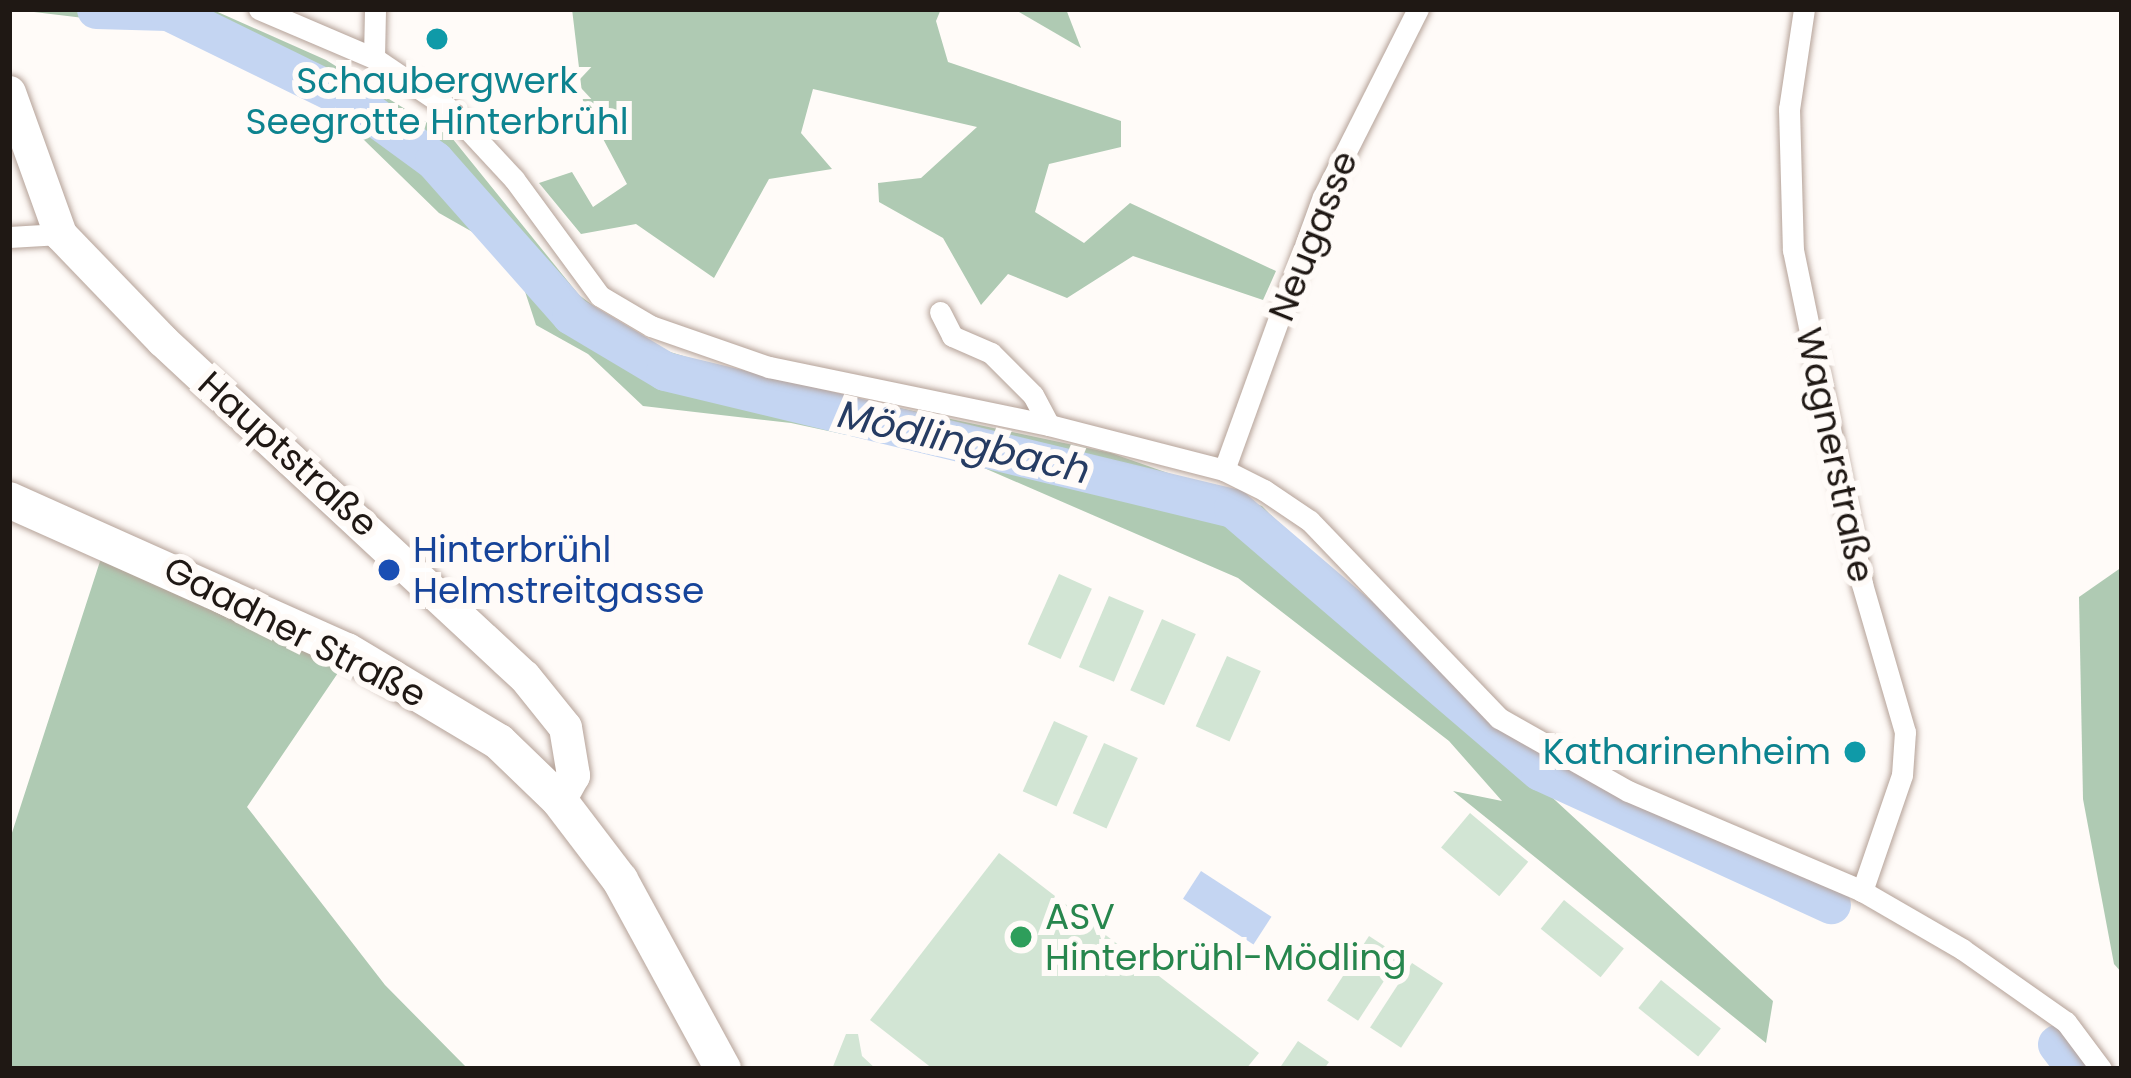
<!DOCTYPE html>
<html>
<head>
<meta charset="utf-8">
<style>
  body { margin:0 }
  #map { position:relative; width:2131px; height:1078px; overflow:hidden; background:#fffbf8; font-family:Poppins,sans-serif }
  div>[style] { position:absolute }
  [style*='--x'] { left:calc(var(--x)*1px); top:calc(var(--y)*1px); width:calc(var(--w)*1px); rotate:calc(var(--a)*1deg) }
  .green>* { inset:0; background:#d2e5d4; transform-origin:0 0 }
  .forest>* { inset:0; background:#afcab3 }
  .water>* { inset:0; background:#c4d5f2; transform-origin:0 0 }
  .river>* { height:39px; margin:-19.5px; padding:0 19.5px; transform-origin:19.5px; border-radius:19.5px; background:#c4d5f2 }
  .roads { filter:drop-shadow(0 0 3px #b5a298) drop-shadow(0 0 3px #b5a298) }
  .street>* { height:21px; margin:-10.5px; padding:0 10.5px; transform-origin:10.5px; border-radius:10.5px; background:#fff }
  .secondary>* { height:33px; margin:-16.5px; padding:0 16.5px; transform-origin:16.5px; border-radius:16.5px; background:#fff }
  .primary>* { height:36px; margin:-18px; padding:0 18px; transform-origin:18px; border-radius:18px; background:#fff }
  .dots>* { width:33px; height:33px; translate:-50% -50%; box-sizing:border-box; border:6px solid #fffbf8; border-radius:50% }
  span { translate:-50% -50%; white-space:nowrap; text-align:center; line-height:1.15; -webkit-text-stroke:12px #fffbf8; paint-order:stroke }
  .culture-label { font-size:36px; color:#0d838f }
  .right { translate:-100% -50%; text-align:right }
  .street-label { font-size:36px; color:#1f1814 }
  .transit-label { font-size:36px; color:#164399 }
  .left { translate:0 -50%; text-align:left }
  .leisure-label { font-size:36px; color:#27864d }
  .water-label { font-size:39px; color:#263c63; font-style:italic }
  .frame { position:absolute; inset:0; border:12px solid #1f1814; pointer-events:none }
</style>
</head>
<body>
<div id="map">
  <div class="green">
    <i style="left:1059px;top:574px;width:36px;height:77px;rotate:24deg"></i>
    <i style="left:1109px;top:596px;width:38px;height:77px;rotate:23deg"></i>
    <i style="left:1162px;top:619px;width:37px;height:78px;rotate:24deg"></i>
    <i style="left:1227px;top:656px;width:37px;height:77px;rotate:24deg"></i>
    <i style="left:1054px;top:721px;width:37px;height:77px;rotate:24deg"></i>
    <i style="left:1104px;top:743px;width:37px;height:77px;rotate:24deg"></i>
    <i style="left:1470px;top:813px;width:76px;height:45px;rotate:40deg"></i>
    <i style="clip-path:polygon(999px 853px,1259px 1053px,1246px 1069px,933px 1069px,870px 1020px)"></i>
    <i style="left:1564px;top:900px;width:77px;height:37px;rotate:39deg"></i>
    <i style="left:1369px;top:936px;width:37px;height:77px;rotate:33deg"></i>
    <i style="left:1412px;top:963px;width:37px;height:77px;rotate:33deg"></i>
    <i style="left:1661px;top:980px;width:77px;height:36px;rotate:39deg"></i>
    <i style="clip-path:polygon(846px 1034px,858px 1034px,862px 1056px,876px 1069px,832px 1069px)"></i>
    <i style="clip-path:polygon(1298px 1041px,1329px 1062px,1324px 1069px,1279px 1069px)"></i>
  </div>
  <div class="forest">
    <i style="clip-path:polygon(9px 9px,211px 9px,326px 60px,452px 138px,579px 295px,644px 344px,749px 376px,1111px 453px,1262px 506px,1519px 767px,1773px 1001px,1766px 1043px,1453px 791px,1502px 801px,1449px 741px,1238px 578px,968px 461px,791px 423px,643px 406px,588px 354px,536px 325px,513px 255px,439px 213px,324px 101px,159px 27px)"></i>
    <i style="clip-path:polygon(572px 9px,941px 9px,936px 21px,948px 62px,1121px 121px,1121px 147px,1049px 164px,1035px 212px,1084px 243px,1130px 203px,1276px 271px,1263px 300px,1133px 256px,1067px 298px,1008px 274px,981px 305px,943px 238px,879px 202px,878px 183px,921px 178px,977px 127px,813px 89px,801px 133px,832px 169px,769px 179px,714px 278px,636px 224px,581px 234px,539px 183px,572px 172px,593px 207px,627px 184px,583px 101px)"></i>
    <i style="clip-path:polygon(1015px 9px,1066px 9px,1081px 48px,1014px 9px)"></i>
    <i style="clip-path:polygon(103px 552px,344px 664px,247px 807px,385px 985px,468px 1069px,9px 1069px,9px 842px)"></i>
    <i style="clip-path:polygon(2122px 567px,2122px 973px,2114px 964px,2083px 799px,2079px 597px)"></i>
  </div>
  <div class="water">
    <i style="left:1201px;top:871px;width:84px;height:33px;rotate:33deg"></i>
  </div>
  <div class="river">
    <i style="--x:96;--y:9;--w:72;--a:1.6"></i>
    <i style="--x:168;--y:11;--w:209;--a:26.1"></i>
    <i style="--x:356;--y:103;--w:97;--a:36.2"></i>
    <i style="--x:434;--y:160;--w:207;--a:48.5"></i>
    <i style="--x:571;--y:315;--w:109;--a:30.8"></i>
    <i style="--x:665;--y:371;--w:584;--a:13.56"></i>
    <i style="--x:1233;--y:508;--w:404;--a:40.6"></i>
    <i style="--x:1540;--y:771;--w:320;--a:24.6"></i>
    <i style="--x:2057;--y:1044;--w:31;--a:53"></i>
  </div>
  <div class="roads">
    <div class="street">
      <i style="--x:259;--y:9;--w:125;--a:23.1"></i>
      <i style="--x:374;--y:58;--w:89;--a:34"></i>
      <i style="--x:448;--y:108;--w:97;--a:47.1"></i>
      <i style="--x:514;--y:179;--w:145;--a:53.7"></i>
      <i style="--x:600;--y:296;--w:59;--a:30.5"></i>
      <i style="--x:651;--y:326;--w:125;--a:19.2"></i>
      <i style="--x:769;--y:367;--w:286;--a:11.7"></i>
      <i style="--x:1049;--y:425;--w:181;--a:14.4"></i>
      <i style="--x:1224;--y:470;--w:45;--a:26.6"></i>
      <i style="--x:1264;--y:490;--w:55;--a:34"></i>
      <i style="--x:1310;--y:521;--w:273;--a:46.2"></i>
      <i style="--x:1499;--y:718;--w:148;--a:29.5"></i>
      <i style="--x:1628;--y:791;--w:254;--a:23.1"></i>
      <i style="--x:1862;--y:891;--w:116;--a:30.1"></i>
      <i style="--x:1962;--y:949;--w:127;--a:35.1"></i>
      <i style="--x:2066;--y:1022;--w:59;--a:53.3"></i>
      <i style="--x:1804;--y:9;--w:101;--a:98.5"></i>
      <i style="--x:1789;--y:109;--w:141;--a:88.4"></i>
      <i style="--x:1793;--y:250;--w:341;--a:78.3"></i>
      <i style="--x:1862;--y:584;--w:154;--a:73.8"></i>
      <i style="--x:1905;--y:732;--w:43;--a:94"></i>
      <i style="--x:1902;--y:775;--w:123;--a:109"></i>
      <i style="--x:374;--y:58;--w:49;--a:-88.8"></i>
      <i style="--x:9;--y:237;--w:51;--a:-3.4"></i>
      <i style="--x:940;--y:312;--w:27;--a:63"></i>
      <i style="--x:952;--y:336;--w:43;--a:23.6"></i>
      <i style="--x:991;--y:353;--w:59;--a:45"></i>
      <i style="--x:1033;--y:395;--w:34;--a:62"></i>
      <i style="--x:1224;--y:470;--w:290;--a:-70.1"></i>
      <i style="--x:1323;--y:197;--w:211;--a:-63.2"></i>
    </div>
    <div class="secondary">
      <i style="--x:9;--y:92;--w:151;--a:70.2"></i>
      <i style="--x:60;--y:234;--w:147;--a:46.1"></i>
      <i style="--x:162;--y:340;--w:494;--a:42.9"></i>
      <i style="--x:524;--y:676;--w:65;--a:51.2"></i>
      <i style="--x:565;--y:727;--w:49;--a:80.5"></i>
      <i style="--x:573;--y:775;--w:29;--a:119"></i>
    </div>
    <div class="primary">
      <i style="--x:9;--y:500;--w:370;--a:24.1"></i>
      <i style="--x:347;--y:651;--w:177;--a:30.9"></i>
      <i style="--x:499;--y:742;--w:83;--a:44"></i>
      <i style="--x:559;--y:800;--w:101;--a:52.7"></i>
      <i style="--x:620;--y:880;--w:215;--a:61.4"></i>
    </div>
  </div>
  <div class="dots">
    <i style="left:437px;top:39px;background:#0f9aa8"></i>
    <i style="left:389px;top:570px;background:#1a4fb4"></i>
    <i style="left:1855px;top:752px;background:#0f9aa8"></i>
    <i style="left:1021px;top:937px;background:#2e9e5b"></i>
  </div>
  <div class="culture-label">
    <span style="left:437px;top:101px">Schaubergwerk<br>Seegrotte Hinterbrühl</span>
    <span class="right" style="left:1831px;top:752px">Katharinenheim</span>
  </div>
  <div class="street-label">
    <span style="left:1313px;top:236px;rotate:-68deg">Neugasse</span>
    <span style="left:288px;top:454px;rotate:42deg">Hauptstraße</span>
    <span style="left:1835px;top:455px;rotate:78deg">Wagnerstraße</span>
    <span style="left:295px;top:632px;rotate:27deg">Gaadner Straße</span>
  </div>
  <div class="transit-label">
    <span class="left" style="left:413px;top:570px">Hinterbrühl<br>Helmstreitgasse</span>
  </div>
  <div class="leisure-label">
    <span class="left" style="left:1045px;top:937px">ASV<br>Hinterbrühl-Mödling</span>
  </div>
  <div class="water-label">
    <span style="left:964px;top:443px;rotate:13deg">Mödlingbach</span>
  </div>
  <div class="frame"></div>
</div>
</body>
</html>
